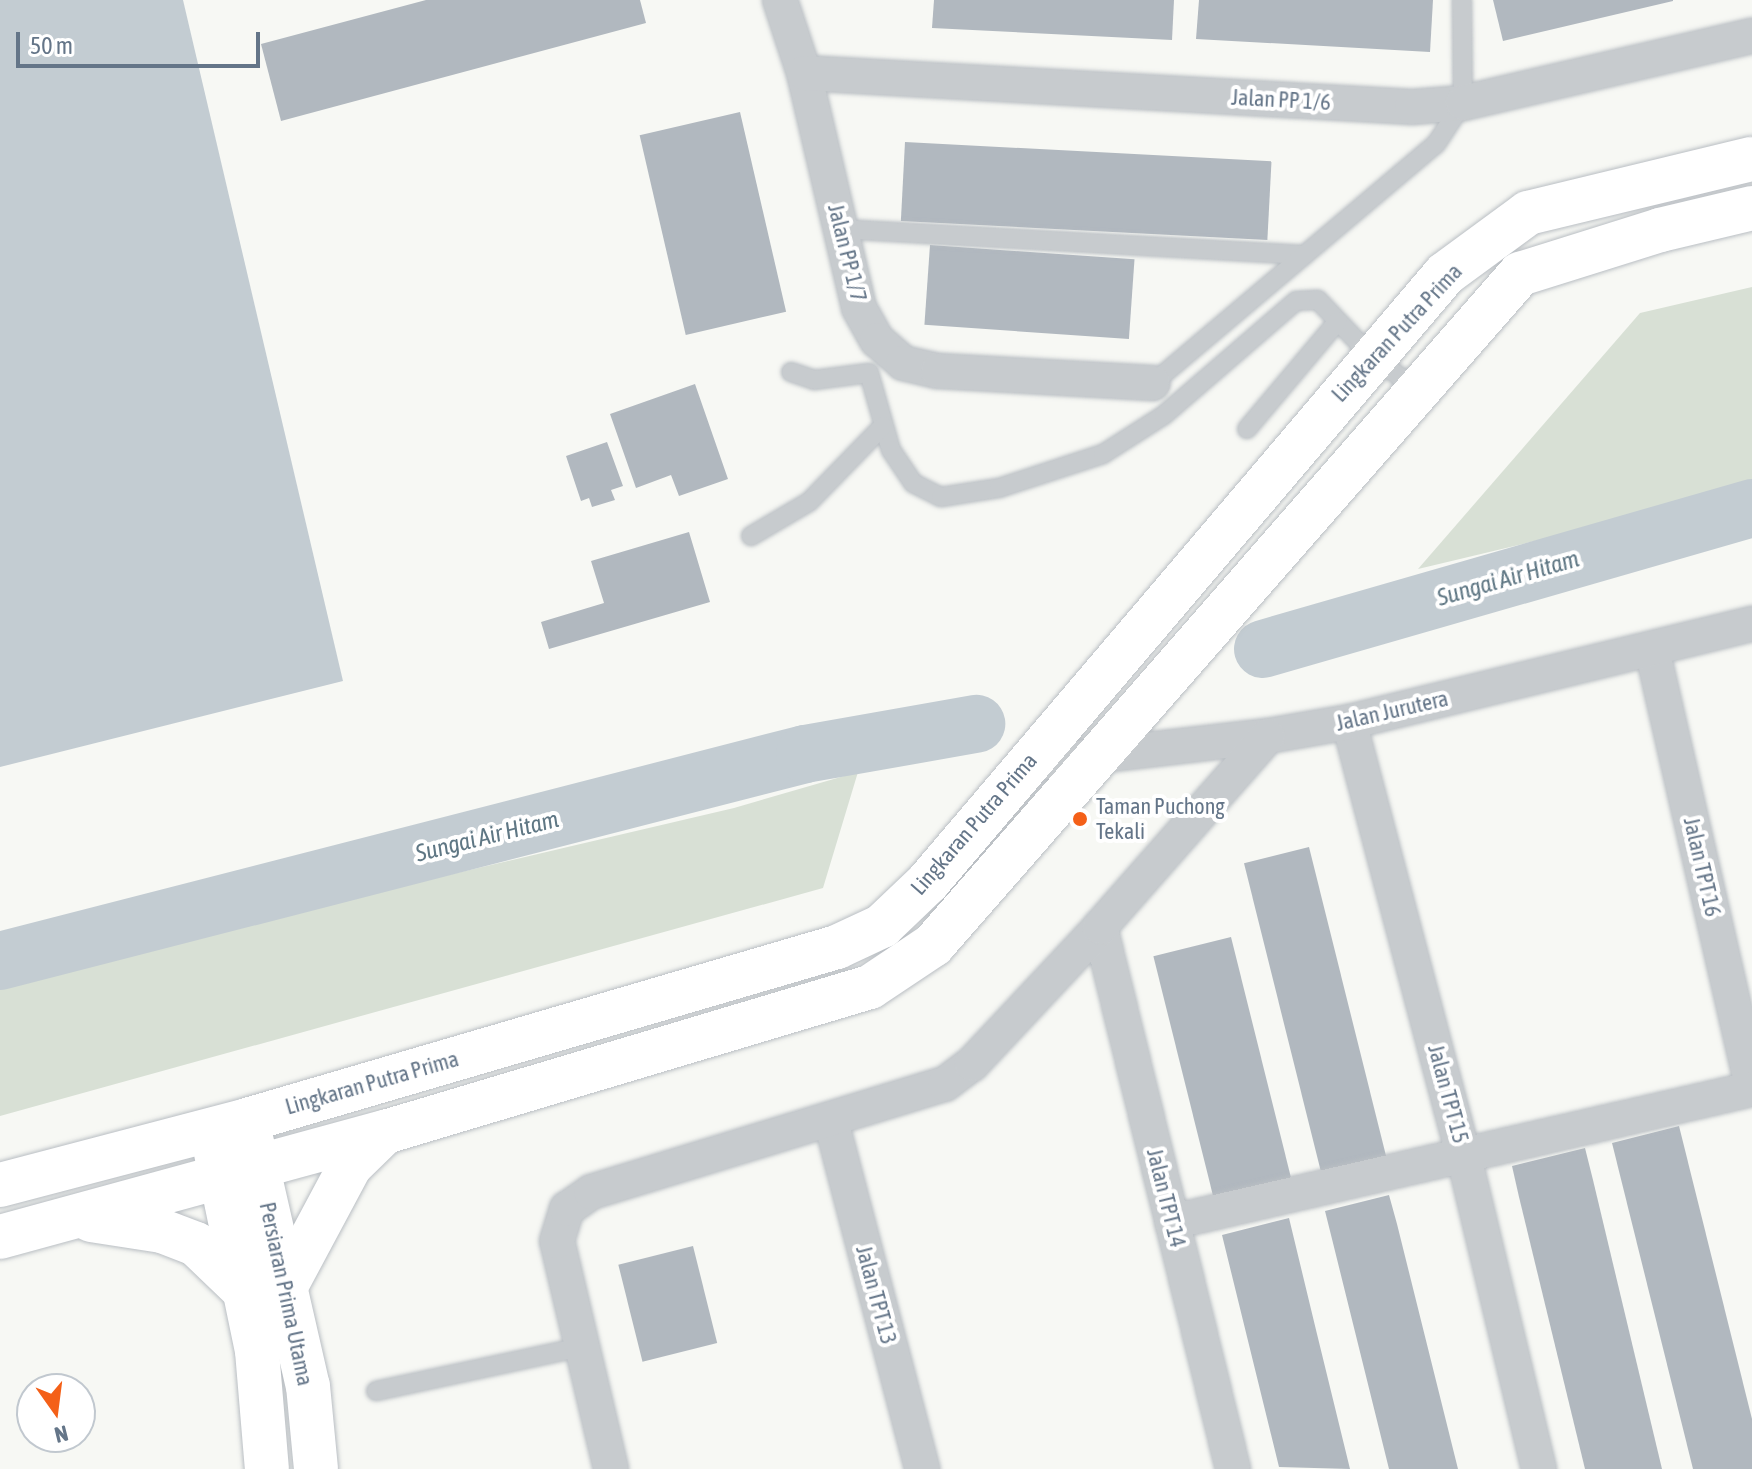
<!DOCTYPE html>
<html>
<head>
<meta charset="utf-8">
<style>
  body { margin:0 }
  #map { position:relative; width:1752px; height:1469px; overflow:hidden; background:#f7f8f4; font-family:"Asap Condensed",sans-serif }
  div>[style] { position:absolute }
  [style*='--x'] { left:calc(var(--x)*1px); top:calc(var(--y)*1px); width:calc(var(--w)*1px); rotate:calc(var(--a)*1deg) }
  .green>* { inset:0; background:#d8e0d5 }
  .water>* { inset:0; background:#c3ccd2 }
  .river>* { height:58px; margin:-29px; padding:0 29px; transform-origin:29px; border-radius:29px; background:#c3ccd2 }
  .building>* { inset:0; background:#b1b8bf; transform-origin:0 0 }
  .roads { filter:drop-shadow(0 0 2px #b9bec3) drop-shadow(0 0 2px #b9bec3) }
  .service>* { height:18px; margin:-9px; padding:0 9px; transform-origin:9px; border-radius:9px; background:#c7cbce }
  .minor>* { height:34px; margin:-17px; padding:0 17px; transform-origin:17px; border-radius:17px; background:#c7cbce }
  .secondary>* { height:44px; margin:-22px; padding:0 22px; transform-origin:22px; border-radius:22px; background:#fff }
  .dots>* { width:22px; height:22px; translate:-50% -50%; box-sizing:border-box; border:4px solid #fff; border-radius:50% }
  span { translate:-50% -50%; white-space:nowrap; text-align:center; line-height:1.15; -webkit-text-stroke:8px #fff; paint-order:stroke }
  .street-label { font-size:22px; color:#647588 }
  .poi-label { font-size:22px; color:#647588 }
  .left { translate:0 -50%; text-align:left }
  .water-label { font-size:24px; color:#5f7784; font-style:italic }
  .north { position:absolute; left:16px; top:1373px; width:80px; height:80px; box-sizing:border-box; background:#fff; border:2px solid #c1c8cf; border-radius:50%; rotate:166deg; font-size:22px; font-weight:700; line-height:32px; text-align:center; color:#647588 }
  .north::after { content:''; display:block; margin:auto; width:28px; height:36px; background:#f46018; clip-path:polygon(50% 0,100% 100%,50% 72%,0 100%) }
  .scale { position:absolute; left:16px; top:32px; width:244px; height:36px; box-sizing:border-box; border:4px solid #647588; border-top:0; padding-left:10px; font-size:24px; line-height:28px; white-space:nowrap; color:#647588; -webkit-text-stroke:6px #fff; paint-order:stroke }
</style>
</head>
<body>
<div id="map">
  <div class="green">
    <i style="clip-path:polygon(1752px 287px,1752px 489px,1418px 569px,1640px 313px)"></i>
    <i style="clip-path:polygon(858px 772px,823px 888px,0 1116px,0 980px,734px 808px)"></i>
  </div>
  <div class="water">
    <i style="clip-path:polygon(0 0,183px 0,343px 681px,0 767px)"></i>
  </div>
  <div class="river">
    <i style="--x:1263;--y:649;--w:509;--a:-16.08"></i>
    <i style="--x:0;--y:961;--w:831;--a:-14.42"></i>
    <i style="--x:805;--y:754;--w:174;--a:-10"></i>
  </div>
  <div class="building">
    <i style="clip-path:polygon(426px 0,640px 0,646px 23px,281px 121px,261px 44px)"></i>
    <i style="clip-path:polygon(934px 0,1174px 0,1172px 40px,932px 28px)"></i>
    <i style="clip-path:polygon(1199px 0,1433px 0,1430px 52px,1196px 39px)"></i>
    <i style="clip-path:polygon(1493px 0,1673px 0,1673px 1px,1503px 41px)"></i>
    <i style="left:740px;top:112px;width:205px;height:103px;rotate:77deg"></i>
    <i style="left:905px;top:142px;width:367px;height:79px;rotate:3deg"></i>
    <i style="left:930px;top:245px;width:205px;height:80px;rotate:4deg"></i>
    <i style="clip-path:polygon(695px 384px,728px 479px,679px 496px,671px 475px,636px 488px,610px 414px)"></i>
    <i style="clip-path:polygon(607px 442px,623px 486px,611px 490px,615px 500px,592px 507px,589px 498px,581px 501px,566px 456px)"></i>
    <i style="clip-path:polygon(689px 532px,710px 602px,549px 649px,541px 622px,604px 603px,591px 561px)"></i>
    <i style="left:1309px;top:847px;width:333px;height:67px;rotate:76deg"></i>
    <i style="left:1231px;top:937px;width:260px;height:80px;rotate:76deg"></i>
    <i style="clip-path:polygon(1679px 1126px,1752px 1419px,1752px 1469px,1693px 1469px,1612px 1143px)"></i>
    <i style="clip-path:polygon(1585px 1148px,1593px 1180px,1662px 1469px,1585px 1469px,1519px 1197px,1512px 1166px)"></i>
    <i style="clip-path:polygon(1389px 1195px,1397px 1224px,1458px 1469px,1389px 1469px,1332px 1239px,1325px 1211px)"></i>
    <i style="clip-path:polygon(1289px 1218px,1317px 1334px,1350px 1469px,1279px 1467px,1222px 1235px)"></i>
    <i style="left:693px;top:1246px;width:100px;height:77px;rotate:76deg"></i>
  </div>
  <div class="roads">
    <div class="service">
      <i style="--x:840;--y:229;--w:465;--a:3.2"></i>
      <i style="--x:791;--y:372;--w:24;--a:19"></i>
      <i style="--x:814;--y:380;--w:55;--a:-7.3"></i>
      <i style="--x:869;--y:373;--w:80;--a:74.1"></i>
      <i style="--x:891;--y:450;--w:40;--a:56"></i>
      <i style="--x:913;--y:483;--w:31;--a:27"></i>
      <i style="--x:941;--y:497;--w:59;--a:-8.8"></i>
      <i style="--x:999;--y:488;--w:109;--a:-18.1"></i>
      <i style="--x:1103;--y:454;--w:72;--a:-32.6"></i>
      <i style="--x:1164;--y:415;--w:174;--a:-40.8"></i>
      <i style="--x:1296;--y:301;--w:22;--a:-3"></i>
      <i style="--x:1318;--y:300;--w:79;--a:46.5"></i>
      <i style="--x:1372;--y:357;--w:57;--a:35.1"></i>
      <i style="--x:1153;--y:383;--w:370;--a:-40.2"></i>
      <i style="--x:1436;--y:144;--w:49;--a:-56.6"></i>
      <i style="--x:1463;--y:103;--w:103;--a:-90.6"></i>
      <i style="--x:1247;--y:429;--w:141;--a:-49.9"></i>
      <i style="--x:751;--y:536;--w:67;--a:-30.4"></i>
      <i style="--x:809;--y:502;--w:106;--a:-45.8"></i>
      <i style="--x:376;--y:1391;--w:211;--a:-12.1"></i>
    </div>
    <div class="minor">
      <i style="--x:780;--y:0;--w:77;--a:71.8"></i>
      <i style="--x:804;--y:73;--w:241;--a:76.8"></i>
      <i style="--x:859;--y:308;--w:37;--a:61"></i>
      <i style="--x:877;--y:340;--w:35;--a:41"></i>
      <i style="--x:903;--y:363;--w:36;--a:13"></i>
      <i style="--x:938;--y:371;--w:215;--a:3.2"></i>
      <i style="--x:804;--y:73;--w:609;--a:3.2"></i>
      <i style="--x:1412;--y:107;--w:51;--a:-4.5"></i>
      <i style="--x:1463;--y:103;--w:297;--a:-13.1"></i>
      <i style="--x:1652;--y:649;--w:447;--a:77.1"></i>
      <i style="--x:1349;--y:722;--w:450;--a:75.2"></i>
      <i style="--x:1464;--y:1157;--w:321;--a:76.5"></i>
      <i style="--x:1026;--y:764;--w:244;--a:-6.6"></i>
      <i style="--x:1268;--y:736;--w:82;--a:-9.8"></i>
      <i style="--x:1349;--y:722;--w:415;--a:-13.7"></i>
      <i style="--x:1100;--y:927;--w:558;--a:76.21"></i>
      <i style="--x:831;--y:1121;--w:360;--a:75.3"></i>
      <i style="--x:1172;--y:1222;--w:595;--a:-12.92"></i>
      <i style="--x:611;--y:1469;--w:234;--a:-103.3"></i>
      <i style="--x:557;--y:1241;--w:34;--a:-73"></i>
      <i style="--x:567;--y:1209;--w:29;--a:-35"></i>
      <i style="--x:591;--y:1192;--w:370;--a:-17"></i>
      <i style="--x:945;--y:1084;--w:34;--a:-37"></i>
      <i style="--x:972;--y:1064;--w:187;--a:-46.9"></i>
      <i style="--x:1100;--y:927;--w:254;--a:-48.7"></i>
    </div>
    <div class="secondary">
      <i style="--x:251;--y:1138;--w:254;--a:77.1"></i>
      <i style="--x:308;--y:1386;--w:83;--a:84.5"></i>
      <i style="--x:215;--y:1148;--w:207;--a:78.3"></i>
      <i style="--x:257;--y:1351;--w:118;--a:85.2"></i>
      <i style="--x:0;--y:1185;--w:255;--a:-14.7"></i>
      <i style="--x:247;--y:1120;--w:615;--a:-16.34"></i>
      <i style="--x:837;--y:947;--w:50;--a:-25"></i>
      <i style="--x:882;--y:926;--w:64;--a:-43.7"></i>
      <i style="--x:928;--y:882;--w:798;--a:-49.62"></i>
      <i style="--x:1445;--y:274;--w:103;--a:-36.3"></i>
      <i style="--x:1528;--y:213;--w:230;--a:-13.6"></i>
      <i style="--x:91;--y:1220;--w:72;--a:8.8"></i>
      <i style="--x:162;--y:1231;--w:36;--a:21"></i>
      <i style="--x:196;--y:1244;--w:69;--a:43.8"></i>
      <i style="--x:0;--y:1237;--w:399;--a:-15.3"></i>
      <i style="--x:385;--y:1132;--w:506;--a:-16.65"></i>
      <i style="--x:870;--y:987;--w:76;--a:-33.7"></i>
      <i style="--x:933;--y:945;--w:892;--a:-48.82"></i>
      <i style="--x:1520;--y:274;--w:147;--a:-17.4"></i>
      <i style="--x:1660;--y:230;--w:95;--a:-13.4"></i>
      <i style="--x:287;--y:1284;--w:134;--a:-61.9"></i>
      <i style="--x:350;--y:1166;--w:49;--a:-44.2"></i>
    </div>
  </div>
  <div class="dots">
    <i style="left:1080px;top:819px;background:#f46018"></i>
  </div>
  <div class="street-label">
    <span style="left:1281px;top:100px;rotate:3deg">Jalan PP 1/6</span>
    <span style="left:847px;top:253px;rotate:76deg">Jalan PP 1/7</span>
    <span style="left:1397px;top:333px;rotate:-47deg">Lingkaran Putra Prima</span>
    <span style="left:1392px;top:711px;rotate:-13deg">Jalan Jurutera</span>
    <span style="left:974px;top:824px;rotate:-49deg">Lingkaran Putra Prima</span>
    <span style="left:1702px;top:867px;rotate:77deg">Jalan TPT 16</span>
    <span style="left:372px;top:1083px;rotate:-16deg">Lingkaran Putra Prima</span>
    <span style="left:1448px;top:1094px;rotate:75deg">Jalan TPT 15</span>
    <span style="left:1166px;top:1198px;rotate:76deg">Jalan TPT 14</span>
    <span style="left:286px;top:1294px;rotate:78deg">Persiaran Prima Utama</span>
    <span style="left:876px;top:1295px;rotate:75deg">Jalan TPT 13</span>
  </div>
  <div class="poi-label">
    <span class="left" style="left:1096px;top:819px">Taman Puchong<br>Tekali</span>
  </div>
  <div class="water-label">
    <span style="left:1508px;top:578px;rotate:-16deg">Sungai Air Hitam</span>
    <span style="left:487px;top:836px;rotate:-14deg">Sungai Air Hitam</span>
  </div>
  <div class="north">N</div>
  <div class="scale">50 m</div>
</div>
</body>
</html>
